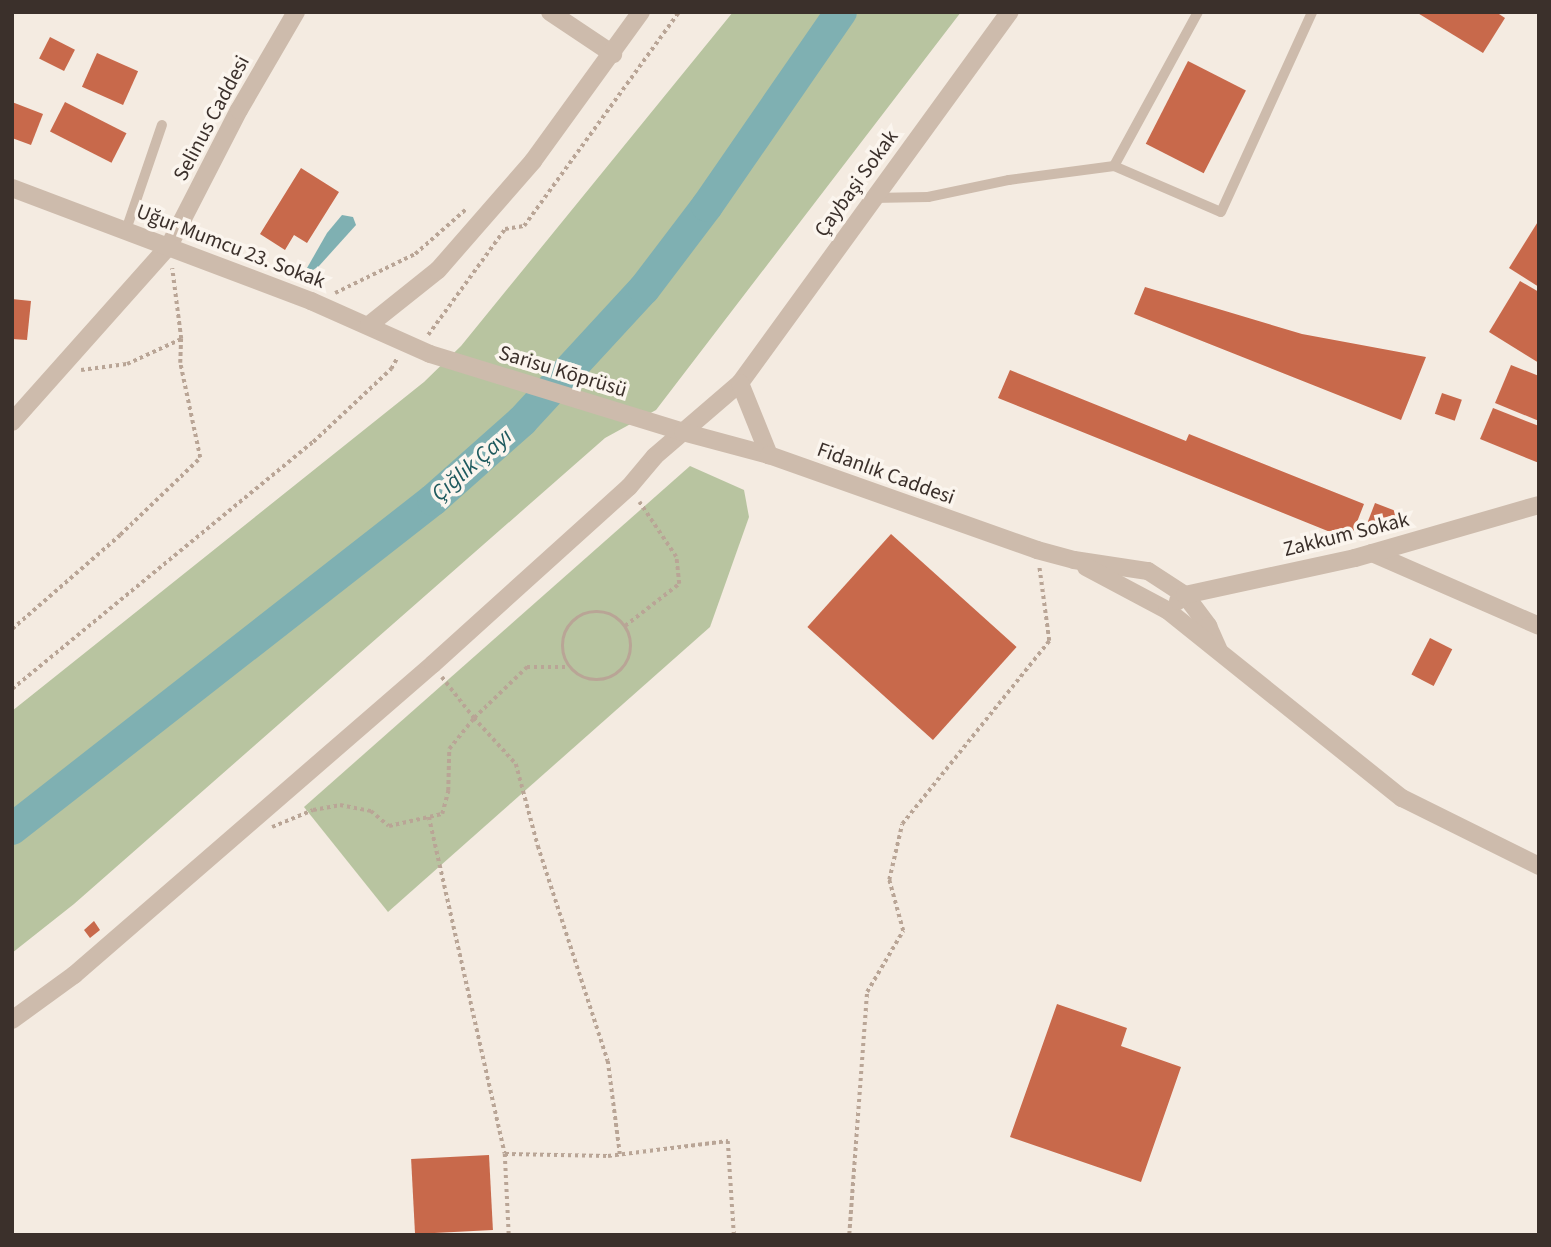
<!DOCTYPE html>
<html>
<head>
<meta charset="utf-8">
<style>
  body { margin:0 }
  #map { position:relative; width:1551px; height:1247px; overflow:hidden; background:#f4ebe1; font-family:"Source Sans 3",sans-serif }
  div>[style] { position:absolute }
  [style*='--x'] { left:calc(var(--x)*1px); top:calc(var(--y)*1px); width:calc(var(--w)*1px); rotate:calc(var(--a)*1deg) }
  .green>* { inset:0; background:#b8c4a0 }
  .water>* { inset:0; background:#7fb0b2 }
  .river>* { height:32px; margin:-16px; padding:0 16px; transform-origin:16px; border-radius:16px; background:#7fb0b2 }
  .building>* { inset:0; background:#c8694b; transform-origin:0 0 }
  .path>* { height:3.5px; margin-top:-1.75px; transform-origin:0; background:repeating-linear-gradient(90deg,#b9a596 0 3.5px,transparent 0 7px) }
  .path>.ring { margin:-1.75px; padding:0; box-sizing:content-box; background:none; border:3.5px solid #b9a596; border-radius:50% }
  .service>* { height:10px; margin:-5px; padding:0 5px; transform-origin:5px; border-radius:5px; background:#cdbbac }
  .minor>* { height:18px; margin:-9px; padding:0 9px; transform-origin:9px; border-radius:9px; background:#cdbbac }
  .tertiary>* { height:18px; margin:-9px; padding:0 9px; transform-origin:9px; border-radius:9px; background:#cdbbac }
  span { translate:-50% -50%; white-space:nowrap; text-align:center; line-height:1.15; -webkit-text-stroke:7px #fbf5ee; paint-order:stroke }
  .street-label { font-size:21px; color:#3b302b }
  .water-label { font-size:23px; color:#1f5a5e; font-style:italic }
  .frame { position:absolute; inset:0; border:14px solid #3b302b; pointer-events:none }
</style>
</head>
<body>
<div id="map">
  <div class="green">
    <i style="clip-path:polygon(733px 12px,961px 12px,656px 410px,605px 438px,74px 904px,12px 953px,12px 711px,424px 382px,461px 346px)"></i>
    <i style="clip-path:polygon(690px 466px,744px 490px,749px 517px,710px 627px,388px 912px,304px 807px)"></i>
  </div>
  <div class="water">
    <i style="clip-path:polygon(342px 215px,353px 217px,356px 225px,319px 266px,313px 270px,307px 268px,327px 233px)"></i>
  </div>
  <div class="river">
    <i style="--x:12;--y:829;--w:534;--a:-38.01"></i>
    <i style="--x:433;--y:500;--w:119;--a:-41.6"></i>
    <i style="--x:522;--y:421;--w:180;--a:-47.3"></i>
    <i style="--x:644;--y:289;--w:104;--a:-52.8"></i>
    <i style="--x:707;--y:206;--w:236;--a:-55.4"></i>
  </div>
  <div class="building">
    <i style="clip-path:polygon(1416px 12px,1496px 12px,1505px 18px,1483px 53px)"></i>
    <i style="left:50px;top:37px;width:28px;height:24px;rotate:27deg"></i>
    <i style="left:97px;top:53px;width:45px;height:37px;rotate:24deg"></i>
    <i style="left:1188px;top:61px;width:65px;height:93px;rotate:27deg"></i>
    <i style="clip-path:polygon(12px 102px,43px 114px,31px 145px,12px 138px)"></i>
    <i style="left:65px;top:102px;width:69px;height:33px;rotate:27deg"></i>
    <i style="clip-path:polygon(301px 168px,339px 192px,307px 243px,294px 235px,285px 250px,260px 234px)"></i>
    <i style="clip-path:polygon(1539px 220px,1539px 287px,1509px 268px)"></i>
    <i style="clip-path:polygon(1520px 281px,1539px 292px,1539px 363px,1489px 332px)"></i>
    <i style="clip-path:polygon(1145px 287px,1302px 334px,1426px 357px,1401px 420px,1134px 314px)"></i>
    <i style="clip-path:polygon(12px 299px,31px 301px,27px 340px,12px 339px)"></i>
    <i style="clip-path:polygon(1511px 365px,1539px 376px,1539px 421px,1495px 403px)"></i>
    <i style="clip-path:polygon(1010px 370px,1186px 441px,1189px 434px,1364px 504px,1350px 540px,998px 398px)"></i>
    <i style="left:1442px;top:393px;width:21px;height:22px;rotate:19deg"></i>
    <i style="clip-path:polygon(1493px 408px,1539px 426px,1539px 463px,1480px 439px)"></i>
    <i style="left:1375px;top:503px;width:25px;height:22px;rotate:21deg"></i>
    <i style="left:891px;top:534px;width:169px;height:125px;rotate:42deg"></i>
    <i style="left:1430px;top:638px;width:25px;height:41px;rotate:27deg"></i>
    <i style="clip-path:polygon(94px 921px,100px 930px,90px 938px,84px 930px)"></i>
    <i style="clip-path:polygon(1057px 1004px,1127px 1028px,1121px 1046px,1181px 1067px,1141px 1182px,1010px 1137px)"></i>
    <i style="left:489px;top:1155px;width:75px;height:78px;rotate:87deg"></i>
  </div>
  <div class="path">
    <i style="--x:335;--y:293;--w:89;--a:-26"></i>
    <i style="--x:415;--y:254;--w:67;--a:-41.3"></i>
    <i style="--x:428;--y:335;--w:131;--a:-54"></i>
    <i style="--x:505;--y:229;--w:19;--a:-9"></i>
    <i style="--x:524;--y:226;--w:264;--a:-54.1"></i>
    <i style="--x:81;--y:370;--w:46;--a:-7.4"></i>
    <i style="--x:127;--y:364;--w:60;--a:-24.8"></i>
    <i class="ring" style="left:563px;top:612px;width:64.5px;height:64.5px"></i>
    <i style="--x:625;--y:626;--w:68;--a:-37.9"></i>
    <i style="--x:679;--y:584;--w:27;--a:-96"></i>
    <i style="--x:676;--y:557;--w:66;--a:-123.9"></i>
    <i style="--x:12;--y:629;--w:143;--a:-41"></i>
    <i style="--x:120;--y:535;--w:111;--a:-43.9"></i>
    <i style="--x:200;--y:458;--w:97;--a:-101.9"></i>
    <i style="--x:180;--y:363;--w:24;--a:-88"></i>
    <i style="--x:181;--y:339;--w:71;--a:-97.3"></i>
    <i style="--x:442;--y:677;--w:52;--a:52"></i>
    <i style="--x:474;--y:718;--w:62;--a:47.6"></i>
    <i style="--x:516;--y:764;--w:85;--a:75"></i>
    <i style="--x:538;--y:846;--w:226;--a:72"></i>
    <i style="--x:608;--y:1061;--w:94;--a:82.6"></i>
    <i style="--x:12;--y:689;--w:389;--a:-39.4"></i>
    <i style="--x:313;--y:442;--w:107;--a:-43.1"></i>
    <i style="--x:391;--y:369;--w:13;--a:-61"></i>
    <i style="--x:429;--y:817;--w:345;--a:77.3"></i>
    <i style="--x:505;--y:1154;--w:81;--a:87.2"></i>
    <i style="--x:272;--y:827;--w:44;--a:-22.5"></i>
    <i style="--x:313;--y:810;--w:27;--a:-10"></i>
    <i style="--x:340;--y:805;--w:32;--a:11"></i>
    <i style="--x:371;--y:811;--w:23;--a:40"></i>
    <i style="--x:389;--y:826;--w:54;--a:-12.8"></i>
    <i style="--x:442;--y:814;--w:24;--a:-75"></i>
    <i style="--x:448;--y:791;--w:42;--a:-88.6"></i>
    <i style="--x:449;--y:749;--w:40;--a:-51"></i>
    <i style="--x:474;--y:718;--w:74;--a:-43.9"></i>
    <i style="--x:527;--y:667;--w:42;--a:0"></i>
    <i style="--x:505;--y:1154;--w:103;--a:1.1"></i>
    <i style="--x:608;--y:1156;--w:121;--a:-7.1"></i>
    <i style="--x:728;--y:1141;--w:94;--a:86.3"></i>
    <i style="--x:849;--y:1235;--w:244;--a:-85.8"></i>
    <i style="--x:867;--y:992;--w:71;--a:-59.5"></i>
    <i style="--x:903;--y:931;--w:53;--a:-105.4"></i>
    <i style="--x:889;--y:880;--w:57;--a:-76.9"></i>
    <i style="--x:902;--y:824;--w:235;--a:-51.2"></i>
    <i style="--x:1049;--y:641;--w:76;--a:-97.6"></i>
  </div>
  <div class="service">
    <i style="--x:1114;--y:166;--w:175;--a:-61.4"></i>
    <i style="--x:872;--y:198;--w:56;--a:-1"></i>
    <i style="--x:928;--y:197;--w:83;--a:-11.9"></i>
    <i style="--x:1009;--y:180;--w:106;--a:-7.6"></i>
    <i style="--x:1114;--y:166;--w:116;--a:23.3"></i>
    <i style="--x:1221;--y:212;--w:220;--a:-65.5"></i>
    <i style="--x:126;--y:230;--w:111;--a:-71.1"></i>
  </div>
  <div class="minor">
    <i style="--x:550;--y:12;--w:76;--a:33.7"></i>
    <i style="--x:740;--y:383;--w:459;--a:-54"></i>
    <i style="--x:12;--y:422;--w:236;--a:-48.3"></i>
    <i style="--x:169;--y:246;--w:153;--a:-62.8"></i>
    <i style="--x:239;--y:110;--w:113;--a:-59.8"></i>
    <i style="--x:1372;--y:553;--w:182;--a:23.6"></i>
    <i style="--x:12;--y:1020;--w:77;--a:-36"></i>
    <i style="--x:74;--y:975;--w:475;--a:-40.9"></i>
    <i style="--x:433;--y:664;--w:264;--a:-42.1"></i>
    <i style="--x:629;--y:487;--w:40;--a:-50"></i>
    <i style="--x:655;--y:456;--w:112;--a:-40.7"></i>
    <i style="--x:740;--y:383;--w:78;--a:68.1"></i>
  </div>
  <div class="tertiary">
    <i style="--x:12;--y:188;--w:320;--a:20.7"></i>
    <i style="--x:311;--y:301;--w:130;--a:24"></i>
    <i style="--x:430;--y:354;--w:265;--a:17.1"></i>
    <i style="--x:683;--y:432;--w:89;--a:15"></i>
    <i style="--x:769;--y:455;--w:284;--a:19.5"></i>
    <i style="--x:1037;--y:550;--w:38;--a:15"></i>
    <i style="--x:1074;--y:560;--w:75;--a:8.5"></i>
    <i style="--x:1148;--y:571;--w:44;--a:33"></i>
    <i style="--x:1185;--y:595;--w:39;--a:53"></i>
    <i style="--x:1208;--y:626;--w:27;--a:66"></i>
    <i style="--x:369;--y:325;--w:88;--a:-38.6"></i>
    <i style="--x:438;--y:270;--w:145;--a:-48.9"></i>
    <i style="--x:533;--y:161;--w:184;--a:-54.1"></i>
    <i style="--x:1086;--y:567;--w:92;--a:28"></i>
    <i style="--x:1167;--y:610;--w:301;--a:38.7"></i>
    <i style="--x:1402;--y:798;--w:153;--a:26.4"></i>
    <i style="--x:1178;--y:601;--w:9;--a:-41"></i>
    <i style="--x:1185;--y:595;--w:174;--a:-12.3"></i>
    <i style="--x:1355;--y:558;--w:191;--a:-16.1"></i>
  </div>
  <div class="street-label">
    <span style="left:211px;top:118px;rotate:-62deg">Selinus Caddesi</span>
    <span style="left:856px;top:183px;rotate:-54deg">Çaybaşi Sokak</span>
    <span style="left:231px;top:246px;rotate:21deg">Uğur Mumcu 23. Sokak</span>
    <span style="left:563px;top:371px;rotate:17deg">Sarisu Kōprüsü</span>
    <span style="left:886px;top:473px;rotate:20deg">Fidanlık Caddesi</span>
    <span style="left:1346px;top:534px;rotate:-14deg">Zakkum Sokak</span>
  </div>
  <div class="water-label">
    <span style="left:472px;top:465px;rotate:-41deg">Çığlık Çayı</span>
  </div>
  <div class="frame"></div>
</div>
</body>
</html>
